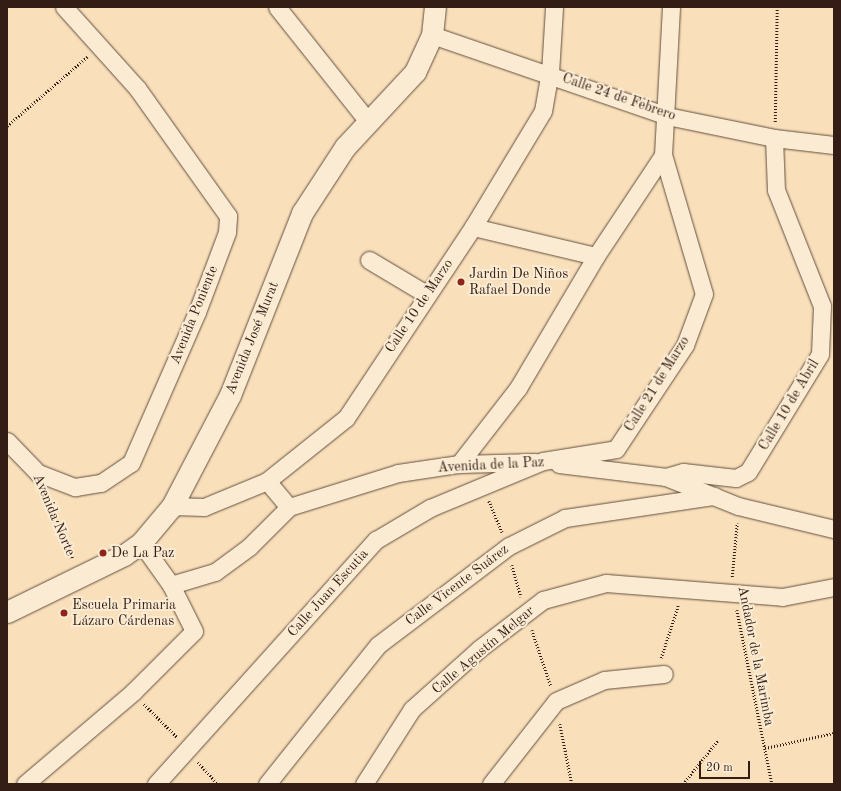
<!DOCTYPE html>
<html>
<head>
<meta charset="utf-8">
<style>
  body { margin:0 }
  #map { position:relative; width:841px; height:791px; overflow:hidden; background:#f9e0bb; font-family:"Old Standard TT",serif }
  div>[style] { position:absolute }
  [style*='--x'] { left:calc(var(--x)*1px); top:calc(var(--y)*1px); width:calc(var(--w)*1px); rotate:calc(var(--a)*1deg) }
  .path>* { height:2.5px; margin-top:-1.25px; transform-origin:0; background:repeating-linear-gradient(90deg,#331d14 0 1px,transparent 0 3px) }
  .roads { filter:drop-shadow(0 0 1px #644e3e) drop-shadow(0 0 1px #644e3e) }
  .minor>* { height:17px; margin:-8.5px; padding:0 8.5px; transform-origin:8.5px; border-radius:8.5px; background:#fbebd3 }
  .tertiary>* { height:21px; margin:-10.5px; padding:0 10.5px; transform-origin:10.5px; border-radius:10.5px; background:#fbebd3 }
  .dots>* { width:11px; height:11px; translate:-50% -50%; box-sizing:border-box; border:2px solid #fbebd3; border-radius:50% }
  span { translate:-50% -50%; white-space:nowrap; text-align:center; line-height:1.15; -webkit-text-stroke:4px #fbebd3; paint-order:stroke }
  .street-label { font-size:14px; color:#331d14 }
  .poi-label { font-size:14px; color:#331d14 }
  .left { translate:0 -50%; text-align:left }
  .frame { position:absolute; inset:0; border:8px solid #331d14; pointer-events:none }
  .scale { position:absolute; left:699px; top:761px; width:51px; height:18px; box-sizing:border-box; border:2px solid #331d14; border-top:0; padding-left:5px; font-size:12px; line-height:14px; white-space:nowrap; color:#331d14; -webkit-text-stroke:3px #fbebd3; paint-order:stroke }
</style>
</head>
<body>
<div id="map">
  <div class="path">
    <i style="--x:775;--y:122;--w:115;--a:-89"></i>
    <i style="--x:7;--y:126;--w:106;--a:-40.8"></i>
    <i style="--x:46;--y:493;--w:71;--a:67.8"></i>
    <i style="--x:489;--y:501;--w:34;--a:67"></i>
    <i style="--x:512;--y:565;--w:33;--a:74"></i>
    <i style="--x:732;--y:577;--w:54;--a:-84.7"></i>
    <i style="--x:737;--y:610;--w:177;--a:78.6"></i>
    <i style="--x:532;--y:630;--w:59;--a:71.3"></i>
    <i style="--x:661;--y:658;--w:55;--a:-71.9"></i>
    <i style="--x:144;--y:704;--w:47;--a:45"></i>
    <i style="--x:560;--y:724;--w:61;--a:78.7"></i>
    <i style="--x:765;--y:748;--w:71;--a:-12.3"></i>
    <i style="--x:198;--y:762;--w:30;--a:48"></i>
    <i style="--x:683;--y:784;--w:56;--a:-51.5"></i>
  </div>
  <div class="roads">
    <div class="minor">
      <i style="--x:277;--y:7;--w:144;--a:51.5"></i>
      <i style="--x:432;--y:35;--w:249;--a:19"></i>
      <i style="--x:667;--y:116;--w:109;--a:11.6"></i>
      <i style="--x:774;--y:138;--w:60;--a:6.7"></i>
      <i style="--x:473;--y:227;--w:126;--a:13.3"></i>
      <i style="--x:369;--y:260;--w:66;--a:30.8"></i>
      <i style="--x:7;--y:441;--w:45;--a:45.9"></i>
      <i style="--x:38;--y:473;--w:40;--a:21"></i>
      <i style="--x:75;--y:487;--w:26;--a:-9"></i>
      <i style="--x:101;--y:483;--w:36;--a:-34"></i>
      <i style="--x:131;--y:463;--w:165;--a:-66.4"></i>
      <i style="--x:197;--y:312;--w:85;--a:-69.4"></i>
      <i style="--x:227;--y:232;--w:16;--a:-86"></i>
      <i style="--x:228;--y:216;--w:157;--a:-125.4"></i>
      <i style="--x:137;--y:88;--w:109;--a:-132"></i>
      <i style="--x:459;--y:464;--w:96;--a:-52.2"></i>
      <i style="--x:518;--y:388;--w:153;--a:-59.4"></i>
      <i style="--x:596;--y:256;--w:121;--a:-56.4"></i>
      <i style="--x:663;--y:155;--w:148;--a:-86.9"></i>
      <i style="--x:559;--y:464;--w:108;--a:6.9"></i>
      <i style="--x:666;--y:477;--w:78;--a:21.9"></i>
      <i style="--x:738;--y:506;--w:99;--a:13.5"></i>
      <i style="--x:666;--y:477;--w:18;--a:-16"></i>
      <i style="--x:683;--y:472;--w:53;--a:6.5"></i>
      <i style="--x:736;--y:478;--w:13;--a:-27"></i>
      <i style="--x:748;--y:472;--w:138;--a:-58.6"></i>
      <i style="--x:820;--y:354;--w:48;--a:-87.6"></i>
      <i style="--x:822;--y:306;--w:125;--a:-111.6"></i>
      <i style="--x:776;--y:190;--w:52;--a:-92.2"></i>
      <i style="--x:267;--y:481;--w:34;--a:50"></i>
      <i style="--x:172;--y:506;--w:32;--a:2"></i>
      <i style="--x:204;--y:507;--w:68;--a:-22.4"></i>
      <i style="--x:267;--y:481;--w:101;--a:-38.6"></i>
      <i style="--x:346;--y:418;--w:229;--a:-56.4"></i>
      <i style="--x:473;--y:227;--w:135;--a:-58.9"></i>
      <i style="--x:543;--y:111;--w:39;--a:-80"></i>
      <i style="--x:550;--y:73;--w:66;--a:-86.5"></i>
      <i style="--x:171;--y:585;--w:46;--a:-16.5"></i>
      <i style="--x:215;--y:572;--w:42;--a:-36.3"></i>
      <i style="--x:249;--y:547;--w:57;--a:-45"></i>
      <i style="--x:289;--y:507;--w:114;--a:-17.3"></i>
      <i style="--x:398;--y:473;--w:62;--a:-8.4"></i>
      <i style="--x:459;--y:464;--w:76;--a:-1.5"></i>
      <i style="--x:25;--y:784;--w:142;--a:-40.4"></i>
      <i style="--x:133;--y:692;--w:86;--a:-45"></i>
      <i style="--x:194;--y:631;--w:51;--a:-116.6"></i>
      <i style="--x:171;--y:585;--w:52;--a:-125.5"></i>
      <i style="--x:156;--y:784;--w:329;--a:-48"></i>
      <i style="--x:376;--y:540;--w:63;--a:-30.7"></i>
      <i style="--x:430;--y:508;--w:122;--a:-22.6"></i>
      <i style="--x:543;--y:461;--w:74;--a:-9.3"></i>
      <i style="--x:616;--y:449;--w:125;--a:-56.4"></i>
      <i style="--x:685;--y:345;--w:54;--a:-69.6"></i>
      <i style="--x:704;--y:294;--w:145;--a:-106.4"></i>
      <i style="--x:267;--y:784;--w:178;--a:-51.4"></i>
      <i style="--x:378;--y:645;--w:164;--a:-37.1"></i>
      <i style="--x:509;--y:546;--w:63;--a:-26.6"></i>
      <i style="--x:565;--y:518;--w:151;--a:-8.4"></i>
      <i style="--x:364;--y:784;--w:89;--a:-57.4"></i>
      <i style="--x:412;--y:709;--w:90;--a:-41.8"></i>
      <i style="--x:479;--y:649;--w:81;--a:-37.4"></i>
      <i style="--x:543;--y:600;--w:65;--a:-15.1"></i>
      <i style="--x:606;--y:583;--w:177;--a:4.5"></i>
      <i style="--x:782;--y:597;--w:53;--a:-10.9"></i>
      <i style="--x:491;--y:784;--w:105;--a:-51.9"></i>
      <i style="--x:556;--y:701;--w:52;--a:-23.6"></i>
      <i style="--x:604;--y:680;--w:60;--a:-5.7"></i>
    </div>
    <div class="tertiary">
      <i style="--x:7;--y:612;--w:130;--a:-26"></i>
      <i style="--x:124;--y:555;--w:21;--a:-35"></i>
      <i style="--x:141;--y:543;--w:48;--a:-50"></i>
      <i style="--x:172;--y:506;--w:125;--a:-62.4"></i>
      <i style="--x:230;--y:395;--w:196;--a:-68.4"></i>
      <i style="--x:302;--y:213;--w:79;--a:-56.9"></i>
      <i style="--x:345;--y:147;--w:103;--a:-47"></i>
      <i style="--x:415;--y:72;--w:41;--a:-65.3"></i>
      <i style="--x:432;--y:35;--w:28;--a:-84"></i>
    </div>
  </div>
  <div class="dots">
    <i style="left:461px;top:282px;background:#8f2418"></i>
    <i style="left:103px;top:553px;background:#8f2418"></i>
    <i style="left:64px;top:613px;background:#8f2418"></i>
  </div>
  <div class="street-label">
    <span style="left:619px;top:97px;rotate:19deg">Calle 24 de Febrero</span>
    <span style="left:419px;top:306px;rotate:-56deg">Calle 10 de Marzo</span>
    <span style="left:194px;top:315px;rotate:-68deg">Avenida Poniente</span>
    <span style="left:252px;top:338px;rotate:-68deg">Avenida José Murat</span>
    <span style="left:657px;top:384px;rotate:-58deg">Calle 21 de Marzo</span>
    <span style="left:789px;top:405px;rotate:-59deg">Calle 10 de Abril</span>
    <span style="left:491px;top:465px;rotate:-3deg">Avenida de la Paz</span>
    <span style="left:54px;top:515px;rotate:67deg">Avenida Norte</span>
    <span style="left:457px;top:585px;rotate:-37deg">Calle Vicente Suárez</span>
    <span style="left:328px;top:593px;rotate:-48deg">Calle Juan Escutia</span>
    <span style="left:483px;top:650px;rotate:-40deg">Calle Agustín Melgar</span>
    <span style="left:756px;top:656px;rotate:79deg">Andador de la Marimba</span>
  </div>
  <div class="poi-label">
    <span class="left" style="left:469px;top:282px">Jardin De Niños<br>Rafael Donde</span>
    <span class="left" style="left:111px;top:553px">De La Paz</span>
    <span class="left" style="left:72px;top:613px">Escuela Primaria<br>Lázaro Cárdenas</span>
  </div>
  <div class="frame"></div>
  <div class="scale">20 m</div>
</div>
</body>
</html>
